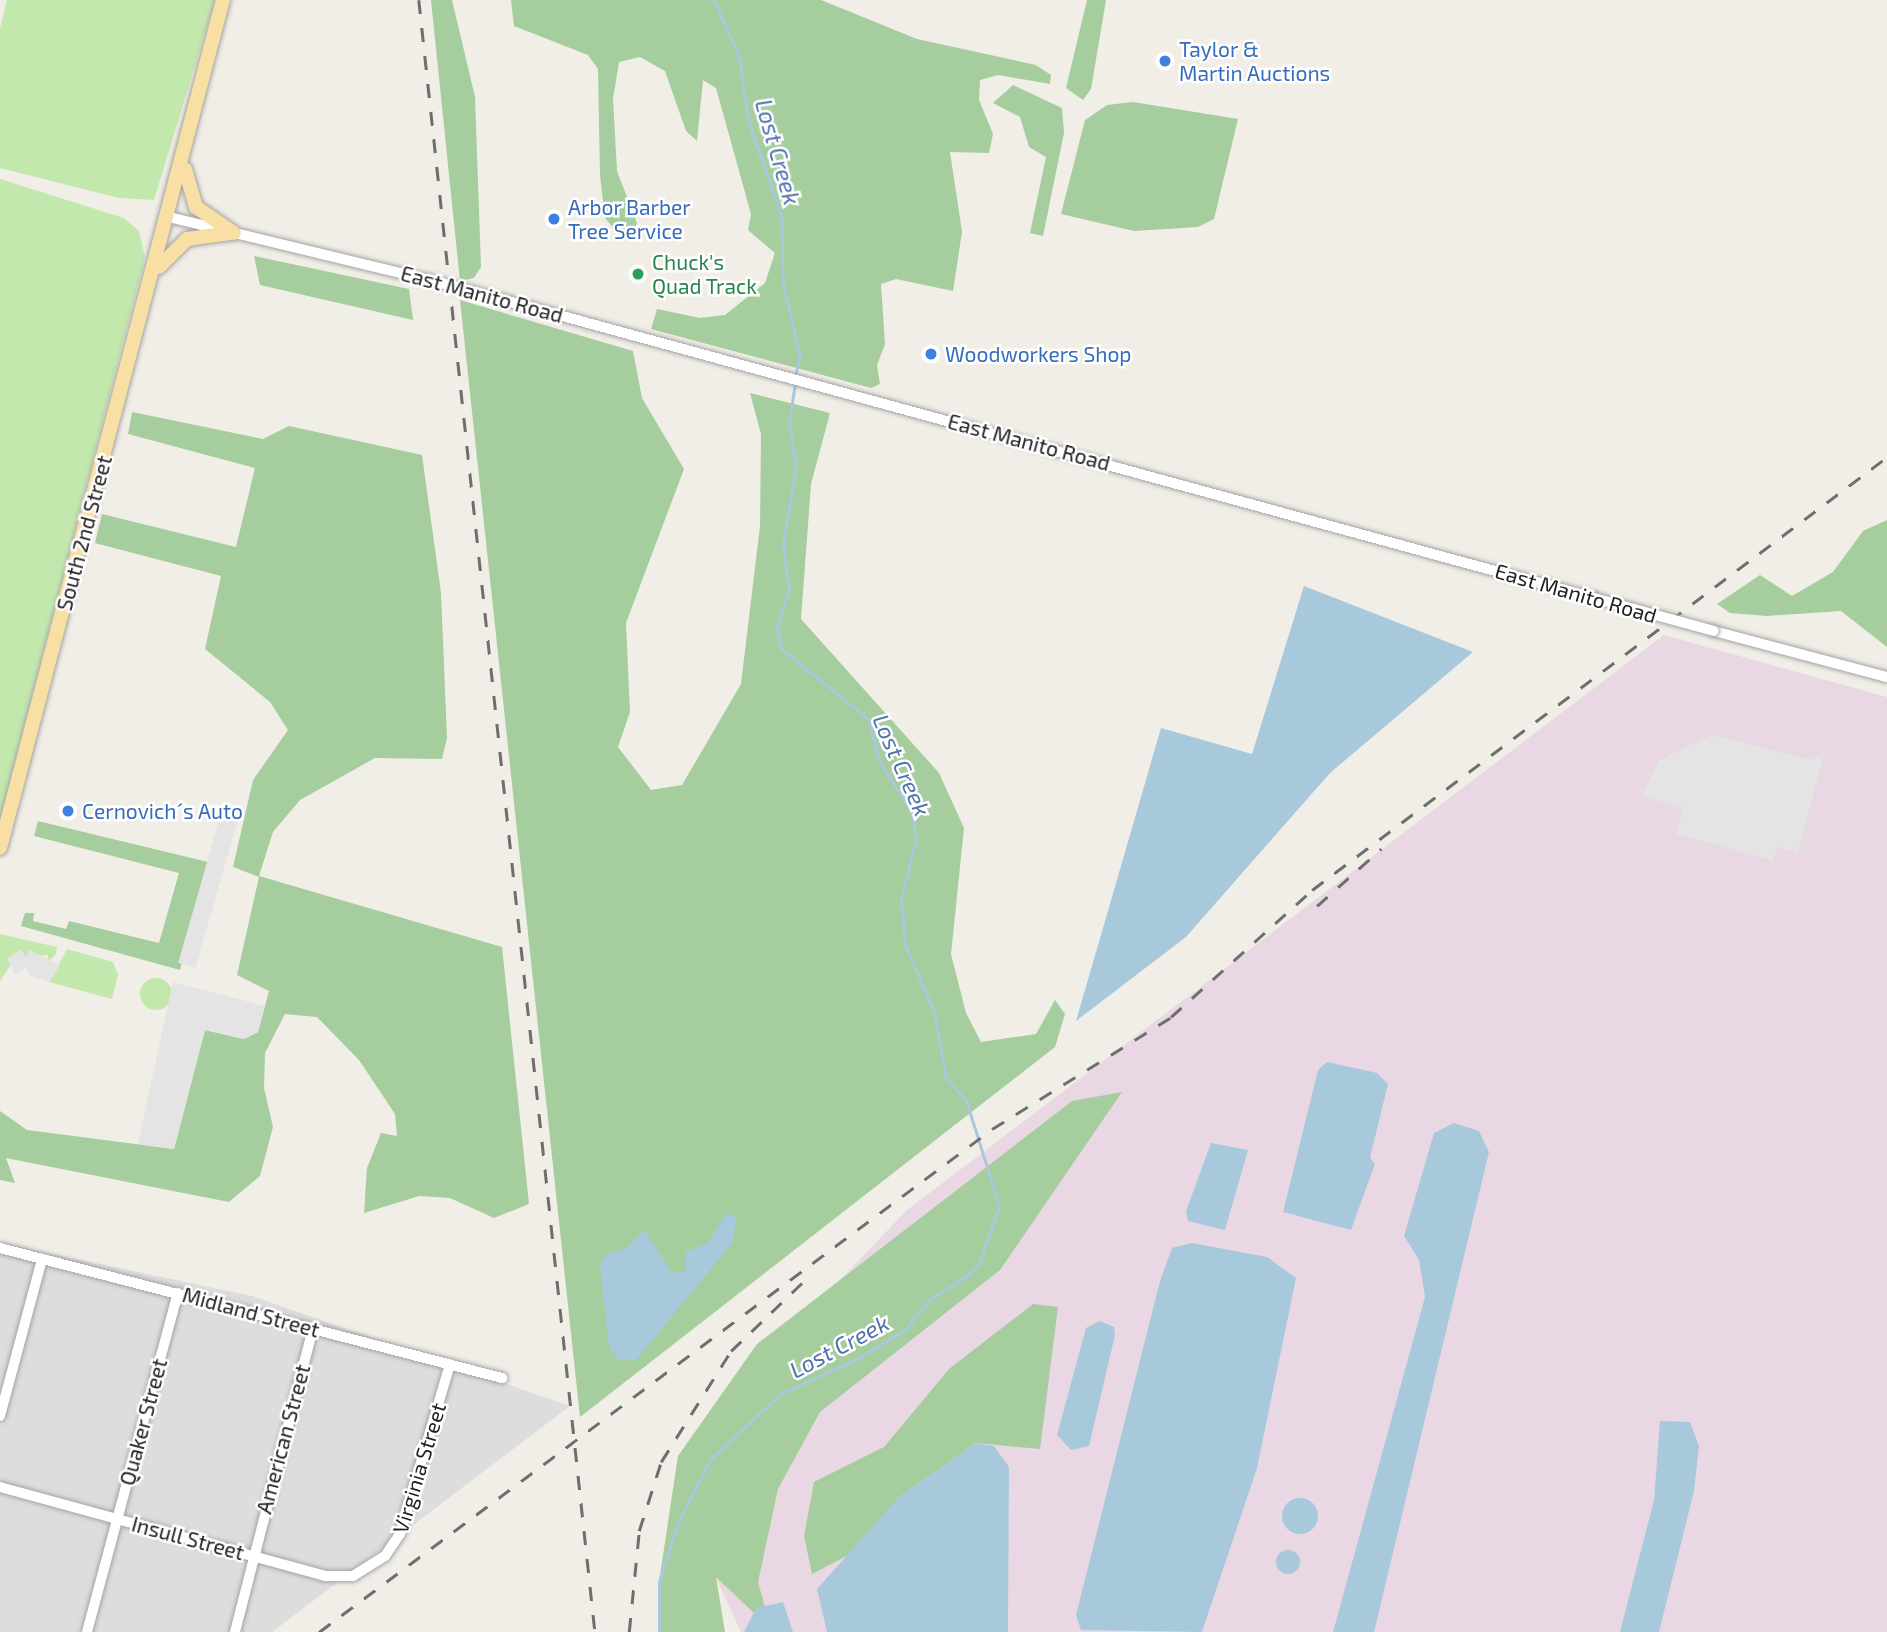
<!DOCTYPE html>
<html>
<head>
<meta charset="utf-8">
<style>
  body { margin:0 }
  #map { position:relative; width:1887px; height:1632px; overflow:hidden; background:#f0eee6; font-family:"Exo 2",sans-serif }
  div>[style] { position:absolute }
  [style*='--x'] { left:calc(var(--x)*1px); top:calc(var(--y)*1px); width:calc(var(--w)*1px); rotate:calc(var(--a)*1deg) }
  .residential>* { inset:0; background:#dedddd }
  .industrial>* { inset:0; background:#e9d8e3 }
  .grass>* { inset:0; background:#c3e8ae }
  .round { border-radius:50% }
  .forest>* { inset:0; background:#a5cd9d }
  .parking>* { inset:0; background:#e4e4e4; transform-origin:0 0 }
  .water>* { inset:0; background:#a8c9dc }
  .stream>* { height:2.5px; margin:-1.25px; padding:0 1.25px; transform-origin:1.25px; border-radius:1.25px; background:#a8c9dc }
  .roads { filter:drop-shadow(0 0 2px #a4a4a4) drop-shadow(0 0 2px #a4a4a4) }
  .minor>* { height:10px; margin:-5px; padding:0 5px; transform-origin:5px; border-radius:5px; background:#fff }
  .major>* { height:14px; margin:-7px; padding:0 7px; transform-origin:7px; border-radius:7px; background:#f8dfa3 }
  .rail>* { height:2.5px; margin-top:-1.25px; transform-origin:0; background:repeating-linear-gradient(90deg,#6e6e6e 0 14px,transparent 0 28px) }
  .bridges { filter:drop-shadow(0 0 2px #a4a4a4) drop-shadow(0 0 2px #a4a4a4) }
  .minor-bridge>* { height:10px; margin:-5px; padding:0 5px; transform-origin:5px; border-radius:5px; background:#fff }
  .dots>* { width:19px; height:19px; translate:-50% -50%; box-sizing:border-box; border:4px solid #fff; border-radius:50% }
  span { translate:-50% -50%; white-space:nowrap; text-align:center; line-height:1.15; -webkit-text-stroke:5px #fff; paint-order:stroke }
  .shop-label { font-size:21px; color:#366cbe }
  .left { translate:0 -50%; text-align:left }
  .leisure-label { font-size:21px; color:#27864d }
  .street-label { font-size:21px; color:#202020 }
  .water-label { font-size:23px; color:#4f71ac; font-style:italic }
</style>
</head>
<body>
<div id="map">
  <div class="residential">
    <i style="clip-path:polygon(0 1243px,252px 1296px,570px 1406px,272px 1632px,0 1632px)"></i>
  </div>
  <div class="industrial">
    <i style="clip-path:polygon(1664px 635px,1887px 697px,1887px 1632px,741px 1632px,710px 1565px,750px 1374px,907px 1210px)"></i>
  </div>
  <div class="grass">
    <i style="clip-path:polygon(7px 0,215px 0,154px 200px,119px 198px,0 168px,0 28px)"></i>
    <i style="clip-path:polygon(0 179px,124px 218px,139px 231px,145px 257px,0 819px)"></i>
    <i style="clip-path:polygon(0 934px,57px 947px,56px 954px,48px 962px,48px 955px,26px 957px,21px 950px,8px 958px,11px 965px,0 981px)"></i>
    <i style="clip-path:polygon(67px 949px,113px 962px,118px 975px,112px 999px,49px 982px)"></i>
    <i class="round" style="left:140px;top:978px;width:32px;height:32px"></i>
  </div>
  <div class="forest">
    <i style="clip-path:polygon(431px 0,452px 0,475px 97px,481px 267px,474px 278px,460px 281px)"></i>
    <i style="clip-path:polygon(511px 0,821px 0,917px 39px,1036px 65px,1051px 75px,1050px 84px,998px 75px,980px 80px,979px 100px,993px 134px,989px 153px,950px 152px,962px 232px,953px 291px,896px 279px,881px 284px,885px 344px,877px 365px,880px 384px,871px 388px,651px 329px,657px 309px,700px 318px,725px 315px,765px 283px,775px 253px,748px 230px,751px 214px,716px 88px,703px 80px,697px 141px,686px 131px,665px 71px,640px 57px,619px 62px,613px 99px,617px 171px,637px 223px,631px 236px,619px 235px,605px 218px,600px 175px,598px 69px,588px 55px,514px 26px)"></i>
    <i style="clip-path:polygon(1087px 0,1106px 0,1091px 89px,1083px 100px,1066px 88px)"></i>
    <i style="clip-path:polygon(1013px 85px,1062px 108px,1064px 133px,1043px 236px,1030px 233px,1046px 157px,1029px 147px,1020px 117px,993px 103px)"></i>
    <i style="clip-path:polygon(1133px 102px,1238px 119px,1214px 219px,1198px 227px,1134px 231px,1061px 214px,1085px 120px,1107px 105px)"></i>
    <i style="clip-path:polygon(254px 256px,409px 289px,413px 320px,260px 285px)"></i>
    <i style="clip-path:polygon(460px 300px,633px 351px,642px 398px,684px 469px,626px 623px,630px 712px,618px 747px,651px 790px,682px 785px,741px 684px,760px 526px,761px 434px,750px 393px,830px 413px,811px 484px,801px 619px,939px 773px,964px 828px,951px 954px,966px 1013px,981px 1042px,1036px 1034px,1055px 1000px,1065px 1014px,1055px 1047px,580px 1417px)"></i>
    <i style="clip-path:polygon(132px 412px,263px 439px,289px 426px,422px 455px,441px 593px,447px 738px,442px 759px,375px 758px,300px 800px,273px 832px,259px 876px,502px 947px,529px 1204px,494px 1218px,450px 1198px,419px 1196px,364px 1213px,367px 1168px,381px 1133px,397px 1136px,395px 1114px,359px 1060px,317px 1017px,285px 1014px,265px 1053px,264px 1088px,273px 1127px,260px 1176px,229px 1202px,6px 1158px,15px 1183px,0 1180px,0 1111px,27px 1130px,174px 1149px,205px 1030px,244px 1039px,258px 1032px,269px 991px,237px 975px,259px 877px,233px 867px,253px 780px,288px 730px,270px 702px,205px 649px,221px 576px,95px 543px,102px 514px,236px 547px,255px 468px,128px 434px)"></i>
    <i style="clip-path:polygon(1887px 520px,1887px 647px,1841px 611px,1767px 616px,1730px 613px,1717px 604px,1760px 575px,1792px 596px,1833px 572px,1863px 531px)"></i>
    <i style="clip-path:polygon(38px 821px,208px 862px,180px 970px,21px 926px,25px 913px,34px 913px,33px 921px,66px 929px,69px 921px,159px 943px,179px 873px,34px 836px)"></i>
    <i style="clip-path:polygon(1122px 1092px,1000px 1270px,820px 1412px,778px 1489px,758px 1582px,771px 1629px,716px 1577px,725px 1632px,661px 1632px,659px 1582px,678px 1456px,757px 1344px,1072px 1101px)"></i>
    <i style="clip-path:polygon(1033px 1304px,1058px 1307px,1040px 1449px,976px 1443px,898px 1498px,856px 1551px,812px 1574px,804px 1536px,814px 1482px,884px 1447px,949px 1369px)"></i>
  </div>
  <div class="parking">
    <i style="clip-path:polygon(1712px 735px,1810px 760px,1824px 753px,1798px 853px,1777px 847px,1773px 860px,1676px 834px,1683px 807px,1642px 796px,1659px 760px)"></i>
    <i style="left:222px;top:810px;width:18px;height:159px;rotate:16deg"></i>
    <i style="clip-path:polygon(21px 950px,26px 957px,29px 950px,60px 965px,49px 982px,30px 976px,26px 968px,15px 974px,7px 959px)"></i>
    <i style="clip-path:polygon(173px 982px,265px 1006px,258px 1032px,244px 1039px,205px 1030px,174px 1149px,138px 1144px)"></i>
  </div>
  <div class="water">
    <i style="clip-path:polygon(1304px 586px,1473px 652px,1330px 773px,1186px 937px,1076px 1021px,1161px 728px,1252px 754px)"></i>
    <i style="clip-path:polygon(1327px 1062px,1377px 1073px,1388px 1084px,1370px 1158px,1375px 1164px,1351px 1230px,1283px 1212px,1318px 1070px)"></i>
    <i style="clip-path:polygon(1454px 1123px,1479px 1131px,1489px 1152px,1374px 1632px,1333px 1632px,1425px 1297px,1419px 1260px,1404px 1236px,1434px 1133px)"></i>
    <i style="clip-path:polygon(1211px 1143px,1248px 1150px,1225px 1230px,1188px 1221px,1186px 1211px)"></i>
    <i style="clip-path:polygon(726px 1213px,737px 1217px,732px 1243px,636px 1360px,619px 1360px,609px 1348px,600px 1264px,607px 1254px,624px 1250px,644px 1229px,672px 1273px,686px 1271px,686px 1252px,709px 1242px)"></i>
    <i style="clip-path:polygon(1192px 1243px,1267px 1257px,1296px 1278px,1257px 1468px,1202px 1632px,1081px 1630px,1076px 1615px,1160px 1281px,1172px 1248px)"></i>
    <i style="clip-path:polygon(1100px 1321px,1114px 1327px,1115px 1335px,1089px 1446px,1071px 1450px,1057px 1435px,1086px 1328px)"></i>
    <i style="clip-path:polygon(1660px 1421px,1690px 1422px,1699px 1446px,1694px 1491px,1659px 1632px,1620px 1632px,1654px 1500px)"></i>
    <i style="clip-path:polygon(976px 1443px,994px 1446px,1009px 1467px,1008px 1632px,827px 1632px,817px 1589px,898px 1498px)"></i>
    <i class="round" style="left:1282px;top:1498px;width:36px;height:36px"></i>
    <i class="round" style="left:1276px;top:1550px;width:24px;height:24px"></i>
    <i style="clip-path:polygon(783px 1602px,793px 1632px,744px 1632px,756px 1608px)"></i>
  </div>
  <div class="stream">
    <i style="--x:714;--y:0;--w:60;--a:65.6"></i>
    <i style="--x:739;--y:55;--w:68;--a:81.5"></i>
    <i style="--x:749;--y:122;--w:102;--a:71"></i>
    <i style="--x:782;--y:218;--w:64;--a:89.1"></i>
    <i style="--x:783;--y:282;--w:75;--a:76.9"></i>
    <i style="--x:800;--y:355;--w:21;--a:101"></i>
    <i style="--x:659;--y:1632;--w:50;--a:-90"></i>
    <i style="--x:659;--y:1582;--w:62;--a:-72.1"></i>
    <i style="--x:678;--y:1523;--w:71;--a:-63.1"></i>
    <i style="--x:710;--y:1460;--w:96;--a:-43.3"></i>
    <i style="--x:780;--y:1394;--w:82;--a:-24.4"></i>
    <i style="--x:855;--y:1360;--w:60;--a:-31.3"></i>
    <i style="--x:906;--y:1329;--w:37;--a:-52"></i>
    <i style="--x:929;--y:1300;--w:43;--a:-32.6"></i>
    <i style="--x:965;--y:1277;--w:19;--a:-43"></i>
    <i style="--x:979;--y:1264;--w:61;--a:-71"></i>
    <i style="--x:999;--y:1206;--w:110;--a:-107.4"></i>
    <i style="--x:966;--y:1101;--w:30;--a:-131"></i>
    <i style="--x:946;--y:1078;--w:67;--a:-100.3"></i>
    <i style="--x:934;--y:1012;--w:73;--a:-113.4"></i>
    <i style="--x:905;--y:945;--w:46;--a:-95"></i>
    <i style="--x:901;--y:899;--w:62;--a:-76"></i>
    <i style="--x:916;--y:839;--w:26;--a:-99"></i>
    <i style="--x:912;--y:813;--w:62;--a:-122.4"></i>
    <i style="--x:879;--y:761;--w:42;--a:-103.7"></i>
    <i style="--x:869;--y:720;--w:113;--a:-141.1"></i>
    <i style="--x:781;--y:649;--w:23;--a:-100"></i>
    <i style="--x:777;--y:626;--w:38;--a:-72"></i>
    <i style="--x:789;--y:590;--w:46;--a:-97.4"></i>
    <i style="--x:783;--y:544;--w:77;--a:-80.3"></i>
    <i style="--x:796;--y:468;--w:46;--a:-98.8"></i>
    <i style="--x:789;--y:423;--w:40;--a:-81.5"></i>
  </div>
  <div class="roads">
    <div class="minor">
      <i style="--x:169;--y:217;--w:277;--a:13.6"></i>
      <i style="--x:438;--y:282;--w:1198;--a:15.29"></i>
      <i style="--x:1714;--y:631;--w:179;--a:14.9"></i>
      <i style="--x:0;--y:1248;--w:519;--a:14.52"></i>
      <i style="--x:0;--y:1416;--w:163;--a:-75"></i>
      <i style="--x:0;--y:1487;--w:338;--a:15.3"></i>
      <i style="--x:326;--y:1576;--w:27;--a:0"></i>
      <i style="--x:353;--y:1576;--w:38;--a:-32"></i>
      <i style="--x:385;--y:1556;--w:27;--a:-56"></i>
      <i style="--x:400;--y:1534;--w:177;--a:-73.6"></i>
      <i style="--x:87;--y:1632;--w:351;--a:-75"></i>
      <i style="--x:235;--y:1632;--w:314;--a:-75.6"></i>
    </div>
    <div class="major">
      <i style="--x:185;--y:169;--w:40;--a:74"></i>
      <i style="--x:196;--y:207;--w:46;--a:34.4"></i>
      <i style="--x:159;--y:267;--w:40;--a:-45"></i>
      <i style="--x:187;--y:239;--w:43;--a:-7.9"></i>
      <i style="--x:0;--y:848;--w:877;--a:-75.27"></i>
    </div>
  </div>
  <div class="rail">
    <i style="--x:419;--y:0;--w:1641;--a:83.84"></i>
    <i style="--x:1317;--y:906;--w:86;--a:-41.7"></i>
    <i style="--x:319;--y:1632;--w:840;--a:-36.77"></i>
    <i style="--x:992;--y:1129;--w:211;--a:-32"></i>
    <i style="--x:1171;--y:1017;--w:190;--a:-42"></i>
    <i style="--x:1312;--y:890;--w:720;--a:-36.98"></i>
    <i style="--x:629;--y:1632;--w:101;--a:-84.3"></i>
    <i style="--x:639;--y:1531;--w:72;--a:-72.3"></i>
    <i style="--x:661;--y:1462;--w:131;--a:-57.8"></i>
    <i style="--x:731;--y:1351;--w:101;--a:-43.8"></i>
  </div>
  <div class="bridges">
    <div class="minor-bridge">
      <i style="--x:1594;--y:598;--w:124;--a:15.4"></i>
    </div>
  </div>
  <div class="dots">
    <i style="left:1165px;top:61px;background:#3f7fe0"></i>
    <i style="left:554px;top:219px;background:#3f7fe0"></i>
    <i style="left:638px;top:274px;background:#2e9e5b"></i>
    <i style="left:931px;top:354px;background:#3f7fe0"></i>
    <i style="left:68px;top:811px;background:#3f7fe0"></i>
  </div>
  <div class="shop-label">
    <span class="left" style="left:1179px;top:61px">Taylor &amp;<br>Martin Auctions</span>
    <span class="left" style="left:568px;top:219px">Arbor Barber<br>Tree Service</span>
    <span class="left" style="left:945px;top:354px">Woodworkers Shop</span>
    <span class="left" style="left:82px;top:811px">Cernovich´s Auto</span>
  </div>
  <div class="leisure-label">
    <span class="left" style="left:652px;top:274px">Chuck's<br>Quad Track</span>
  </div>
  <div class="street-label">
    <span style="left:482px;top:294px;rotate:15deg">East Manito Road</span>
    <span style="left:1029px;top:442px;rotate:15deg">East Manito Road</span>
    <span style="left:84px;top:533px;rotate:-75deg">South 2nd Street</span>
    <span style="left:1576px;top:593px;rotate:16deg">East Manito Road</span>
    <span style="left:251px;top:1312px;rotate:15deg">Midland Street</span>
    <span style="left:143px;top:1422px;rotate:-75deg">Quaker Street</span>
    <span style="left:283px;top:1439px;rotate:-75deg">American Street</span>
    <span style="left:419px;top:1468px;rotate:-73deg">Virginia Street</span>
    <span style="left:188px;top:1538px;rotate:15deg">Insull Street</span>
  </div>
  <div class="water-label">
    <span style="left:778px;top:152px;rotate:74deg">Lost Creek</span>
    <span style="left:902px;top:765px;rotate:66deg">Lost Creek</span>
    <span style="left:839px;top:1346px;rotate:-28deg">Lost Creek</span>
  </div>
</div>
</body>
</html>
